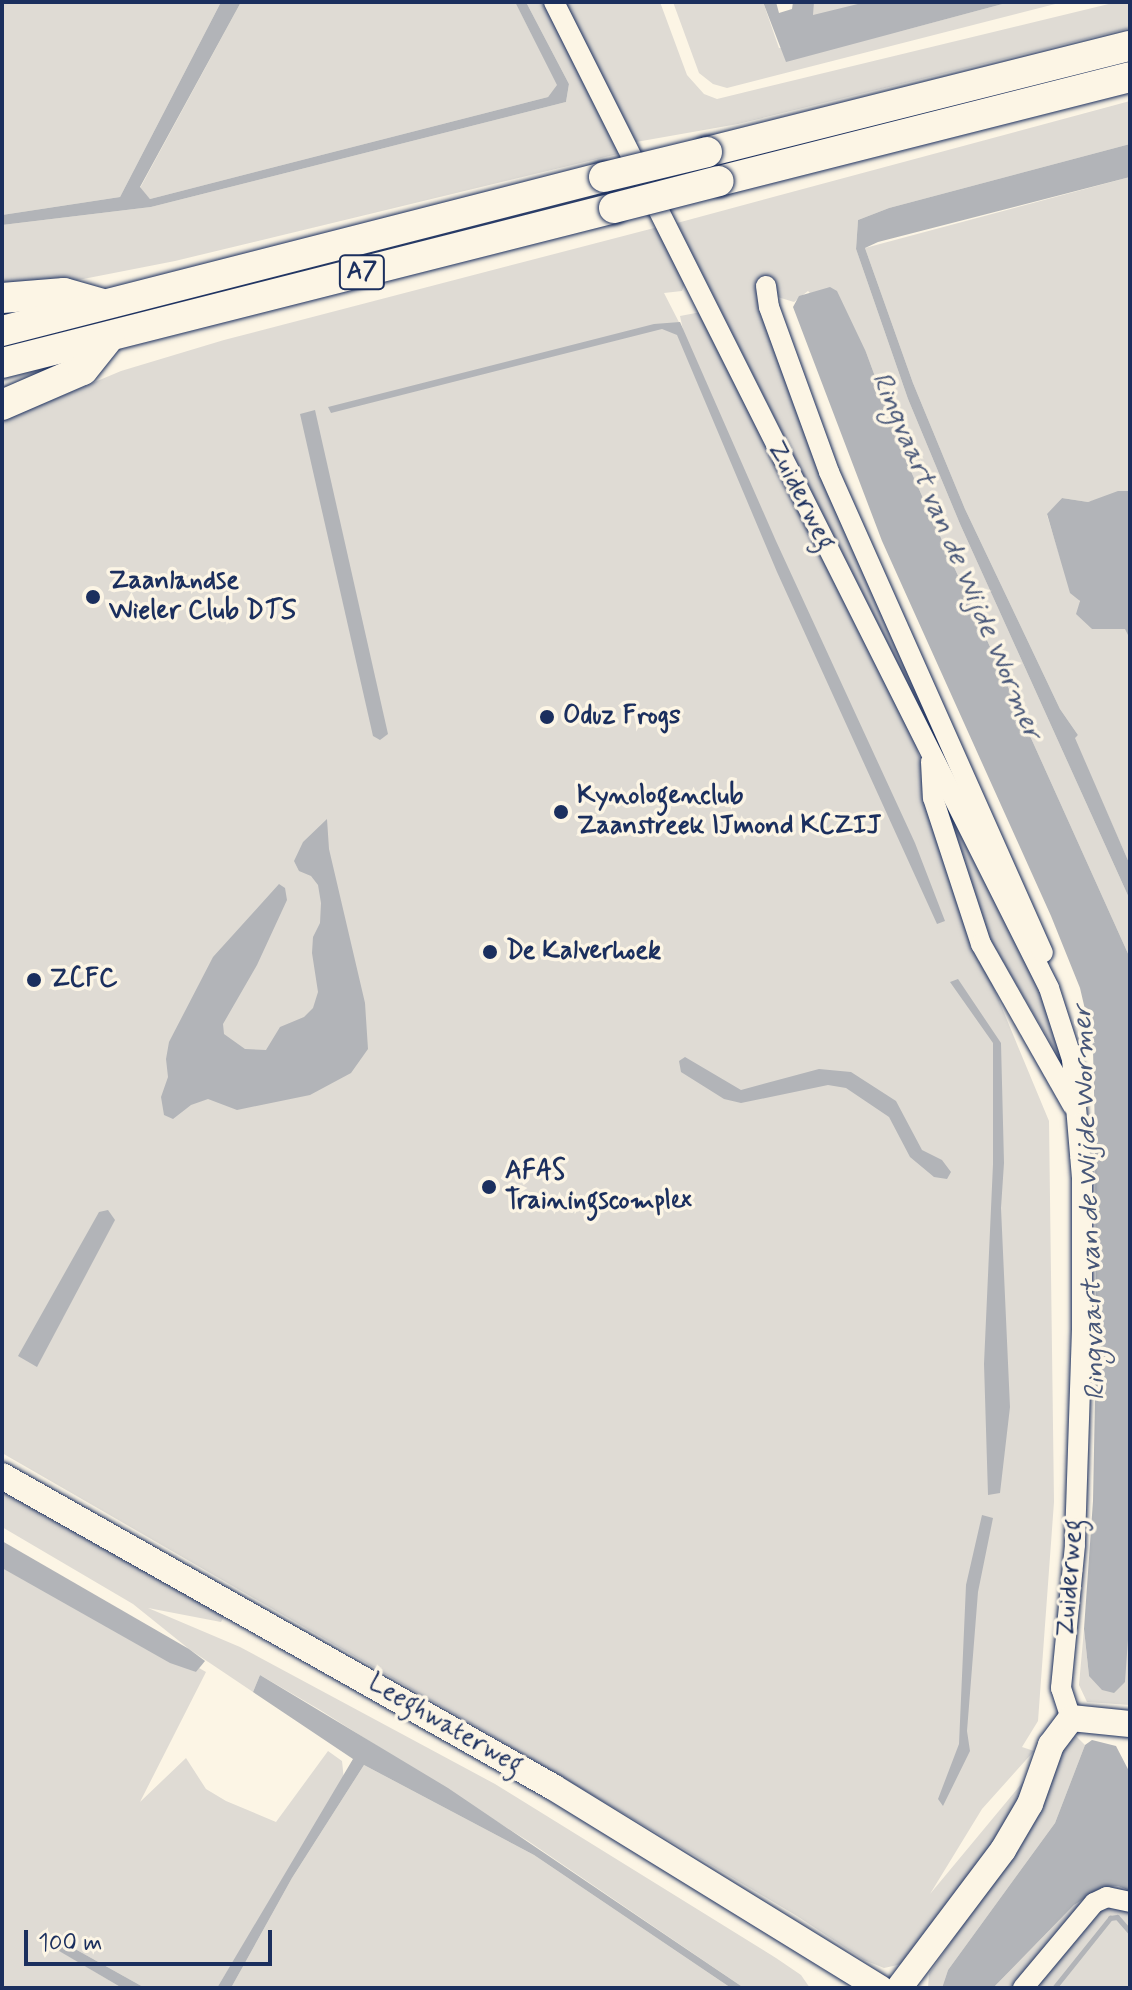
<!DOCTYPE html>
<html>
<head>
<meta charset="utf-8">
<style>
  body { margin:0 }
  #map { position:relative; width:1132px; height:1990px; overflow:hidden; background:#fcf5e5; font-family:Mynerve,sans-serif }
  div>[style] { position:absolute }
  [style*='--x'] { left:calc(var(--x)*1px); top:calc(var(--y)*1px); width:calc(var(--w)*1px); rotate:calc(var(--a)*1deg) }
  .green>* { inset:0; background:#dfdbd4 }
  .water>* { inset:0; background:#b2b4b8 }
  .stream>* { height:5px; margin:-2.5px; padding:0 2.5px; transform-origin:2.5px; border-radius:2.5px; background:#b2b4b8 }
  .roads { filter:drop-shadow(0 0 2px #1b2f5e) drop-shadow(0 0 2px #1b2f5e) }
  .minor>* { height:20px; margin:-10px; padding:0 10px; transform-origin:10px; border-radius:10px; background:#fcf5e5 }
  .major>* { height:26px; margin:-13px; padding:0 13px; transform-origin:13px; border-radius:13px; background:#fcf5e5 }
  .highway>* { height:30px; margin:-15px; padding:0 15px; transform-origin:15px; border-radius:15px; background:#fcf5e5 }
  .bridges { filter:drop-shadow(0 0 2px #1b2f5e) drop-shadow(0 0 2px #1b2f5e) }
  .highway-bridge>* { height:30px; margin:-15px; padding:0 15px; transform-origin:15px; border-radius:15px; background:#fcf5e5 }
  .dots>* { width:22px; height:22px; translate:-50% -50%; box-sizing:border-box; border:4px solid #fcf5e5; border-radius:50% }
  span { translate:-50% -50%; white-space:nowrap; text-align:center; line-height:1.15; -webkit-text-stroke:7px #fcf5e5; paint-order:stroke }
  .shield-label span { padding:2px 6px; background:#fcf5e5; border:2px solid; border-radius:6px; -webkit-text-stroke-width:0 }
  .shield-label { font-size:24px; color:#1b2f5e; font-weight:700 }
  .street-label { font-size:26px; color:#1b2f5e }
  .poi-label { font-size:26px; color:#1b2f5e; font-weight:700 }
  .left { translate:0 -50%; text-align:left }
  .water-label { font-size:28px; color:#485779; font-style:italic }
  .frame { position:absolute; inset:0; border:4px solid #1b2f5e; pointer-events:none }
  .scale { position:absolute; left:24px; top:1930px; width:248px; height:36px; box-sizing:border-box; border:4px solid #1b2f5e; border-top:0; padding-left:10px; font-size:24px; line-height:28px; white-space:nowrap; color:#1b2f5e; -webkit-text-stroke:6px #fcf5e5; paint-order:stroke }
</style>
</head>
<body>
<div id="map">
  <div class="green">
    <i style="clip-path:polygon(2px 2px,221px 2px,120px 197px,2px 215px)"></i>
    <i style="clip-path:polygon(241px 2px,515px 2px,558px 85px,548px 97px,150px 199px,140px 188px)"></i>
    <i style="clip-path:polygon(526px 2px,543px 2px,622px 153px,175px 261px,78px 280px,2px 287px,2px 225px,151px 207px,566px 102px,569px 84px)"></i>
    <i style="clip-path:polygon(565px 2px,660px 2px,687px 75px,704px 94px,717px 99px,1117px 2px,1130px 2px,1130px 28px,738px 124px,636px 142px)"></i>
    <i style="clip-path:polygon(673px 2px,763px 2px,779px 48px,826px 46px,798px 2px,1003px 2px,890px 34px,1010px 2px,1063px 2px,727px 88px,713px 84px,699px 73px)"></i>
    <i style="clip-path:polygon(1130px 101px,1130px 144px,889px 208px,858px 220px,856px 249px,908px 399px,960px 524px,1130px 900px,1130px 958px,905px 458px,866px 352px,808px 291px,794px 302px,761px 292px,1025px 917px,677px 223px)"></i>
    <i style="clip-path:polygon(1130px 177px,1130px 491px,1088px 502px,1062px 498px,1047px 515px,1060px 557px,1092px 629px,1126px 629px,1130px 639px,1130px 865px,1074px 738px,1078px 735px,1060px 709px,965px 509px,913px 383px,865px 248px)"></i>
    <i style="clip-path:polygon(658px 227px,685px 283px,682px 291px,664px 293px,683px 330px,680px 316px,701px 312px,910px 722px,955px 895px,1049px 1121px,1054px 1502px,1038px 1721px,1022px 1747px,1034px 1751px,982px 1809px,930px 1894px,1032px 1771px,995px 1843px,902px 1964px,884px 1968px,864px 1960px,797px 1916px,486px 1732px,2px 1453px,2px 421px,121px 371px,224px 340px)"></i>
    <i style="clip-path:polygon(944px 796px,1035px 974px,1063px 1050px,1063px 1064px,986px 932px)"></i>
    <i style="clip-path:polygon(2px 1488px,225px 1614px,221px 1622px,148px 1608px,240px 1647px,495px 1784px,776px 1958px,801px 1975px,810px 1988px,744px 1988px,528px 1841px,320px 1710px,260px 1675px,253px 1692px,189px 1649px,133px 1604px,2px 1527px)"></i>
    <i style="clip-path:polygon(3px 1567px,196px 1672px,199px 1668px,206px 1672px,140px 1802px,186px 1758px,206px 1789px,226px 1801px,276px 1822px,328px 1751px,342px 1761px,344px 1780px,217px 1988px,145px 1988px,59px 1940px,55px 1948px,122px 1988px,2px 1988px)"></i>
    <i style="clip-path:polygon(1130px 1611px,1130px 1705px,1087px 1702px,1079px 1685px,1084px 1629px,1089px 1676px,1127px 1626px)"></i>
    <i style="clip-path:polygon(1073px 1733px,1085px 1745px,1055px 1823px,948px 1970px,942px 1988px,928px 1988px,929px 1974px,1040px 1813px,1063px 1744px)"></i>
    <i style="clip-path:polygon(364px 1765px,534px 1855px,731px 1988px,231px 1988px,292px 1878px)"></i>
    <i style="clip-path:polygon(1118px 1886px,1130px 1891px,1130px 1896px,1106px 1893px,1016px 1988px,993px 1988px,1074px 1905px,1100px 1888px)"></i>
    <i style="clip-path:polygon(1102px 1905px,1130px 1907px,1130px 1988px,1030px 1988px)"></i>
  </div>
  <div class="water">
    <i style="clip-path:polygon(221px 2px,241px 2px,140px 187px,150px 199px,548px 97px,557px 85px,515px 2px,526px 2px,569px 84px,566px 102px,151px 207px,2px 225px,2px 215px,120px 197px)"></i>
    <i style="clip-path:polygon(763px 2px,776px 2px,779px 13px,792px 9px,793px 2px,814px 2px,813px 15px,866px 2px,1010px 2px,786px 62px)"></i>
    <i style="clip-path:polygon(1130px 144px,1130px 177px,878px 242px,865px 248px,913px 383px,965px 509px,1060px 709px,1078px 735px,1075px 738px,1130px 865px,1130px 900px,960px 524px,908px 399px,856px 249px,858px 220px,889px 208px)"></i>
    <i style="clip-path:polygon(830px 287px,837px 291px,866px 352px,905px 458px,1130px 958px,1130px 1611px,1125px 1682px,1114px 1693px,1102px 1690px,1089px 1676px,1084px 1629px,1093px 1501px,1096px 1348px,1095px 1133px,1093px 1050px,1087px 1018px,1080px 988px,1051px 916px,882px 541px,793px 307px,799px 296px)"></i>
    <i style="clip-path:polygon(680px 322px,776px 541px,915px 843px,945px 921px,937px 924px,777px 572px,677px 335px,662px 329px,331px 413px,328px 407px,654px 324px)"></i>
    <i style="clip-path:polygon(315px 410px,388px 734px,380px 740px,373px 736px,300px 414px)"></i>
    <i style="clip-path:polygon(1118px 491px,1130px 491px,1130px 639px,1125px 629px,1092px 629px,1076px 614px,1080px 601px,1070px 593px,1047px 514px,1062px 498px,1088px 502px)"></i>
    <i style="clip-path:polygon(327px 819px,329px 849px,365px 1003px,368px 1049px,351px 1073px,310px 1095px,237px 1110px,208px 1099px,191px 1105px,173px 1119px,164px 1115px,161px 1097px,168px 1077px,166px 1059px,169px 1042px,213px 957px,279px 884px,285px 888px,287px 900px,257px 965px,223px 1024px,224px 1034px,245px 1049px,266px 1050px,280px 1027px,304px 1017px,313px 1008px,318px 992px,312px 953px,313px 937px,320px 923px,321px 903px,318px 885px,311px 876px,299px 871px,294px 861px,303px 842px)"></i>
    <i style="clip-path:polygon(958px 979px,1001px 1043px,1004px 1163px,1001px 1208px,1010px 1407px,1000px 1493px,988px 1495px,984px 1364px,993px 1164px,993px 1043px,950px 982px)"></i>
    <i style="clip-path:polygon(685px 1057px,741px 1090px,819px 1069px,851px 1072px,896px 1101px,922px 1150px,942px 1160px,951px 1172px,947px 1179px,934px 1177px,910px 1157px,889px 1117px,846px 1088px,828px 1085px,741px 1103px,724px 1099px,681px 1072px,679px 1061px)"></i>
    <i style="clip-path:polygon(108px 1210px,115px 1220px,37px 1367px,18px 1356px,99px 1212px)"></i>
    <i style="clip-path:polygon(982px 1515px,993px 1518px,978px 1592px,967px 1731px,970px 1751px,943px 1806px,938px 1799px,959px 1744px,966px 1585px)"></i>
    <i style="clip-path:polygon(2px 1541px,189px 1649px,205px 1661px,196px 1672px,170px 1663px,2px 1568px)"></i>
    <i style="clip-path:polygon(260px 1675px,448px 1788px,744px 1988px,731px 1988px,534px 1855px,364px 1765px,292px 1878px,231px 1988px,217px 1988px,353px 1759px,253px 1692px)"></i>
    <i style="clip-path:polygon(1092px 1740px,1116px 1746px,1130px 1773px,1130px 1891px,1118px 1886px,1101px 1888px,1074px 1905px,993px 1988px,942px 1988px,948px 1970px,1055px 1823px,1085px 1745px)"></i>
    <i style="clip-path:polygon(59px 1940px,145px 1988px,122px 1988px,54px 1948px)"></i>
  </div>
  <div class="stream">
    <i style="--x:1054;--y:1988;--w:90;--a:-51.3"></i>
    <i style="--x:1110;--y:1918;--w:7;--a:-8"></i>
    <i style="--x:1117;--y:1917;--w:20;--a:49"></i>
  </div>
  <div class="roads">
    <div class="minor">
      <i style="--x:554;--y:2;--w:1103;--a:63.34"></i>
      <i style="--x:1049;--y:988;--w:75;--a:72.1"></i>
      <i style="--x:1072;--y:1059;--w:118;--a:85.2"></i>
      <i style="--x:1082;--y:1177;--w:152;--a:90"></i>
      <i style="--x:1082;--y:1329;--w:216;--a:91.9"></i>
      <i style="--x:1075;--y:1545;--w:144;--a:95.6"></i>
      <i style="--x:1061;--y:1688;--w:32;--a:72"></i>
      <i style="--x:766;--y:286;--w:21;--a:82"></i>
      <i style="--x:769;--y:307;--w:176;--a:70"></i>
      <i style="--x:829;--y:472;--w:526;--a:66.02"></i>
      <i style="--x:931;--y:762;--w:36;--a:87"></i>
      <i style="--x:933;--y:798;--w:154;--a:71.8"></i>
      <i style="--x:981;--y:944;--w:186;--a:60.4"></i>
      <i style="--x:1023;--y:1988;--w:111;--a:-50.1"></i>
      <i style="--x:1094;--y:1903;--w:14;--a:-25"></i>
      <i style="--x:1107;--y:1897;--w:24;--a:12"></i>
    </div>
    <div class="major">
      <i style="--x:2;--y:1476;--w:633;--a:29.44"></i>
      <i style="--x:553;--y:1787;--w:384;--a:31.6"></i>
      <i style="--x:899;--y:1988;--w:173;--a:-53"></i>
      <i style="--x:1003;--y:1850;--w:53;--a:-59.6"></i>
      <i style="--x:1030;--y:1804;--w:63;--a:-70.4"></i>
      <i style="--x:1051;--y:1745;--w:34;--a:-53"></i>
      <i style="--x:1071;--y:1718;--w:59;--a:5.8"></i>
    </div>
    <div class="highway">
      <i style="--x:707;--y:152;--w:436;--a:-14.1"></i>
      <i style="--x:719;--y:181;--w:424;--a:-14.2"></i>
      <i style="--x:2;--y:298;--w:62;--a:-4.6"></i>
      <i style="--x:64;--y:293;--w:41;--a:15.8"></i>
      <i style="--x:2;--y:331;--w:621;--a:-14.35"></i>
      <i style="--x:2;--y:363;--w:631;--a:-14.21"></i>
      <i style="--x:2;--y:405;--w:88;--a:-23.4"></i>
      <i style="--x:83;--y:370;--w:43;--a:-51.5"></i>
    </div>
  </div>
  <div class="bridges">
    <div class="highway-bridge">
      <i style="--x:604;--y:177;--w:106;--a:-13.6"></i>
      <i style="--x:614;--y:208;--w:108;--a:-14.4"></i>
    </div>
  </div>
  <div class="dots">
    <i style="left:93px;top:597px;background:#1b2f5e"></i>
    <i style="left:547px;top:717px;background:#1b2f5e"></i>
    <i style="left:561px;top:812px;background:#1b2f5e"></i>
    <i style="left:490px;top:952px;background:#1b2f5e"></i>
    <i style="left:34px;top:980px;background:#1b2f5e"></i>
    <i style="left:489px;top:1187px;background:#1b2f5e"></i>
  </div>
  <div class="shield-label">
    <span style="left:362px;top:272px">A7</span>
  </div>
  <div class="street-label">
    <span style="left:800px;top:496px;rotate:63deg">Zuiderweg</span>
    <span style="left:1071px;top:1578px;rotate:-86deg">Zuiderweg</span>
    <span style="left:445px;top:1725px;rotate:30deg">Leeghwaterweg</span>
  </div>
  <div class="poi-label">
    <span class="left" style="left:109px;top:597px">Zaanlandse<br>Wieler Club DTS</span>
    <span class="left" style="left:563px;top:717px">Oduz Frogs</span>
    <span class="left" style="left:577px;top:812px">Kynologenclub<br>Zaanstreek IJmond KCZIJ</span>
    <span class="left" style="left:506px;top:952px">De Kalverhoek</span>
    <span class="left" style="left:50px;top:980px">ZCFC</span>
    <span class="left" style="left:505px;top:1187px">AFAS<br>Trainingscomplex</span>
  </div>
  <div class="water-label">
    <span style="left:956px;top:556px;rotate:67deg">Ringvaart van de Wijde Wormer</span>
    <span style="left:1090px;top:1203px;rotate:-92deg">Ringvaart van de Wijde Wormer</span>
  </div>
  <div class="frame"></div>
  <div class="scale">100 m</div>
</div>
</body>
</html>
